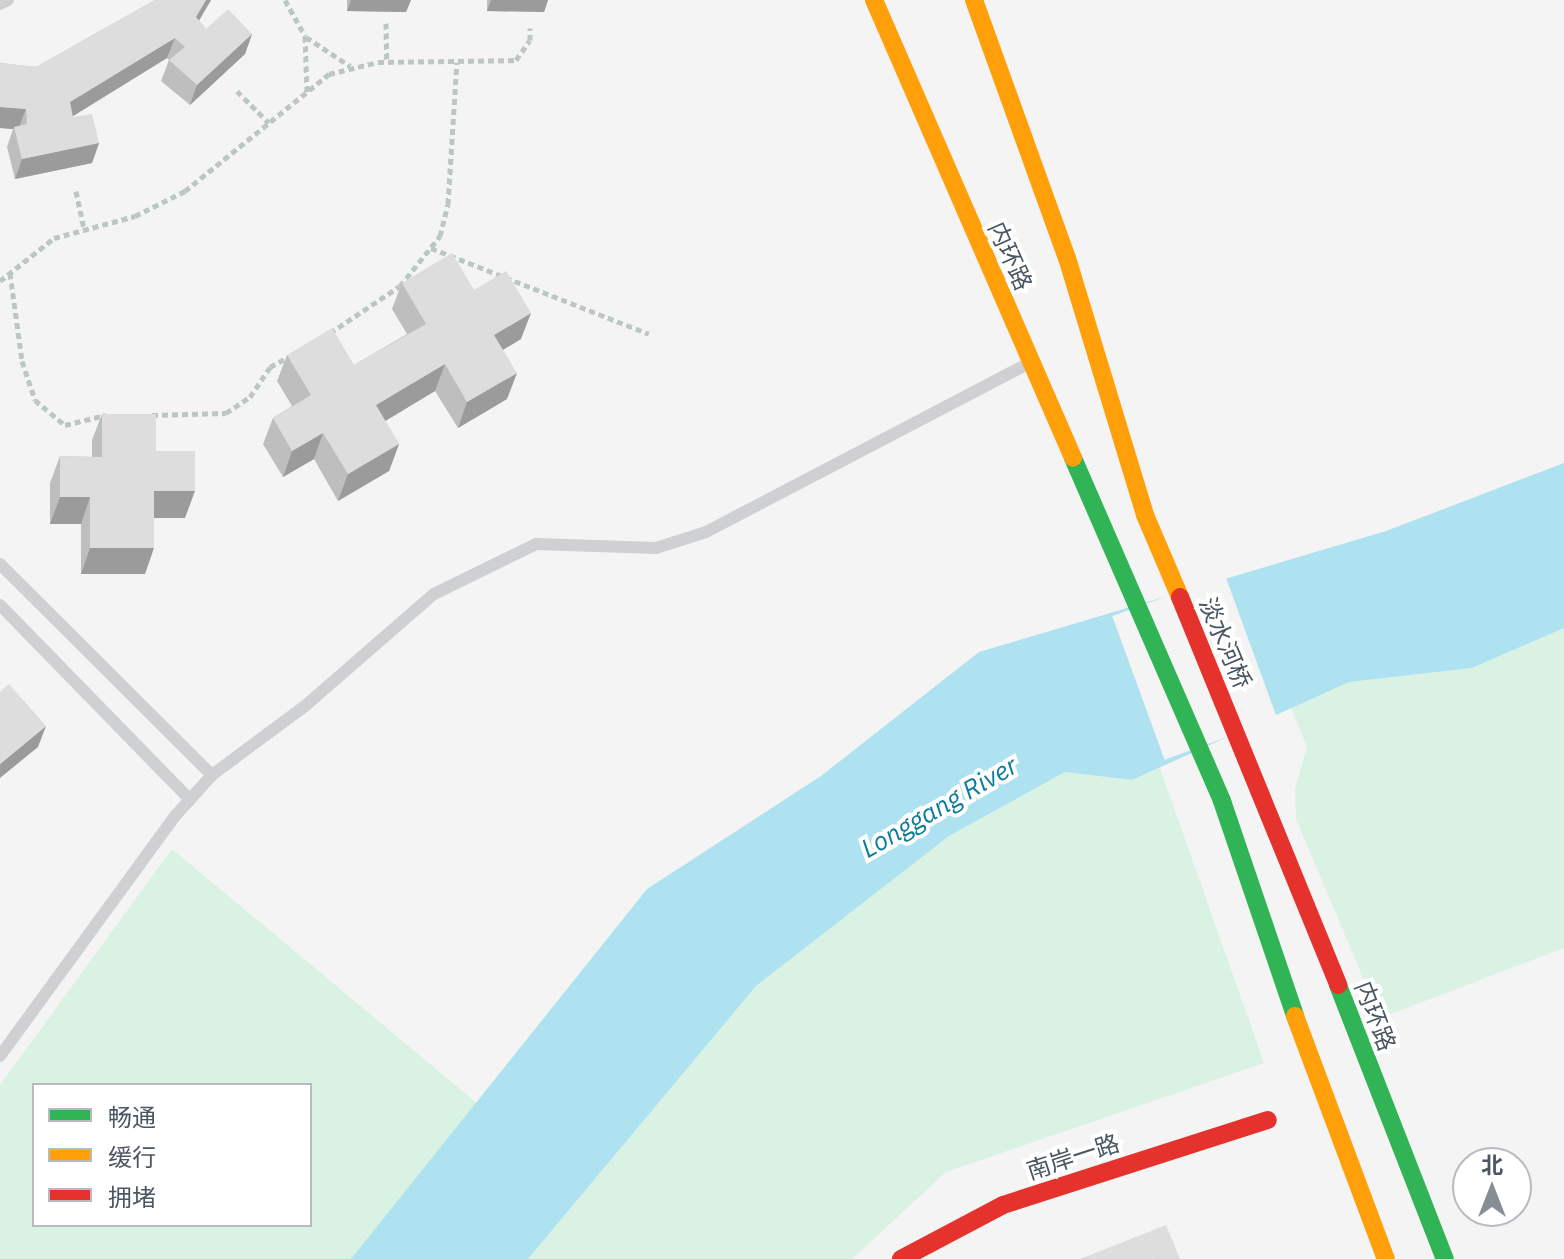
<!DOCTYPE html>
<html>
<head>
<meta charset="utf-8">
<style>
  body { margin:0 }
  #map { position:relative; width:1564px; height:1259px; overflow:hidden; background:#f4f4f4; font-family:"IBM Plex Sans","Noto Sans SC",sans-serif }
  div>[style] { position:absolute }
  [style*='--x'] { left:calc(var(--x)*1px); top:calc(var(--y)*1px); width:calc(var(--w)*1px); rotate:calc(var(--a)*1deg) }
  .green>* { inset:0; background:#d9f2e3 }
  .water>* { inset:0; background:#aee2f0 }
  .pier>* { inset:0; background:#f4f4f4; transform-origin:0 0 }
  .path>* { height:5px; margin-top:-2.5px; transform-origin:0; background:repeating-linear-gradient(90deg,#bcc7c4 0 6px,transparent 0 10px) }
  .lane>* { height:12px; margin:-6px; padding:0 6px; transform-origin:6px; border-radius:6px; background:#ced0d2 }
  .fast>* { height:18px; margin:-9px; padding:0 9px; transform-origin:9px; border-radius:9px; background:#30b455 }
  .slow>* { height:18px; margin:-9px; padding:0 9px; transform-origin:9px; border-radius:9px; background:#ff9f0a }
  .jam>* { height:18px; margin:-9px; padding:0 9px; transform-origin:9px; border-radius:9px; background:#e5322d }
  .wall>* { inset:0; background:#bebebf }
  .shaded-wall>* { inset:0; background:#9b9b9b }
  .building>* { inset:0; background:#ddddde }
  span { translate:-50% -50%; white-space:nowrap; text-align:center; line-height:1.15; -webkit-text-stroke:8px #fff; paint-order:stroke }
  .street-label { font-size:24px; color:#4a5661 }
  .water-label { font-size:26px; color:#0c7c9b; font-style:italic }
  .legend { position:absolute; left:32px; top:1083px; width:280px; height:144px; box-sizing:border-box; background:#fff; border:2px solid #b7bbc0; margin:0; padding:10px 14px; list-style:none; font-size:24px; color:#4a5661 }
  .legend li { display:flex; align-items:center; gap:16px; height:40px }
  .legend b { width:40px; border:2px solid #b7bbc0 }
  .north { position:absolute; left:1452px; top:1147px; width:80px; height:80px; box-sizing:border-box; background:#fff; border:2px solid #b7bbc0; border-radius:50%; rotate:0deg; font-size:22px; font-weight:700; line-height:32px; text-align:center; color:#4a5661 }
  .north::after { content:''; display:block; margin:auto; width:28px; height:36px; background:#868d94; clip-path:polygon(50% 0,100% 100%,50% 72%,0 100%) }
</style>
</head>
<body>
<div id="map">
  <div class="green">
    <i style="clip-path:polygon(1564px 628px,1564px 948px,1380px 1018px,1296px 819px,1295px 788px,1307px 747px,1291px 708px,1349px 682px,1472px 668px)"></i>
    <i style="clip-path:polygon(1160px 768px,1264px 1063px,946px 1172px,852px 1259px,528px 1259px,756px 986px,949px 836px,1065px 772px,1132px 780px)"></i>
    <i style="clip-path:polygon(evenodd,172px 849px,478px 1104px,351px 1259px,0 1259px,0 1085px,172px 849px,34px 1085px,310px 1085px,310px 1225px,34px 1225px,34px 1085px)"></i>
  </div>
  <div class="water">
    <i style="clip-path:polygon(1564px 463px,1564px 628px,1472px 668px,1349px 682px,1132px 780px,1065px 772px,949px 836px,756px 986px,528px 1259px,351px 1259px,647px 889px,821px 776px,979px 652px,1386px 531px)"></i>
  </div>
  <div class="pier">
    <i style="left:1225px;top:575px;width:153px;height:120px;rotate:70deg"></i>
  </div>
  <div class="path">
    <i style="--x:285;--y:0;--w:41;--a:60.9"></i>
    <i style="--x:305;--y:36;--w:56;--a:88"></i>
    <i style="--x:386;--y:23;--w:39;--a:89"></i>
    <i style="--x:306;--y:37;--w:53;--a:33.4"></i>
    <i style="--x:237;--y:91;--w:45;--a:45"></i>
    <i style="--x:76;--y:191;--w:38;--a:78"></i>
    <i style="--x:431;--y:248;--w:234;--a:21.5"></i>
    <i style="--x:10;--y:273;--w:89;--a:82.2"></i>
    <i style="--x:22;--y:361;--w:41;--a:71.6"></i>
    <i style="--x:35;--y:400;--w:39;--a:40"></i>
    <i style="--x:65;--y:425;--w:42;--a:-13.7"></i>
    <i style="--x:0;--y:281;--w:69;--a:-38.5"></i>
    <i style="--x:54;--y:238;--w:84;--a:-15.2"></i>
    <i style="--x:135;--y:216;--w:56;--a:-26.6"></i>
    <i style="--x:185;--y:191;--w:186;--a:-39.1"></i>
    <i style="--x:329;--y:74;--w:50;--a:-13.8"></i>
    <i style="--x:378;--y:62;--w:138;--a:-0.8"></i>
    <i style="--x:516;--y:60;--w:24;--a:-55"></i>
    <i style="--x:530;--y:40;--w:12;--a:-90"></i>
    <i style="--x:330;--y:333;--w:84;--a:-33.9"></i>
    <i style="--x:400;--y:286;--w:64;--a:-51.3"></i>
    <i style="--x:440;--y:236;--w:33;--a:-76"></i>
    <i style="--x:448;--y:204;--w:142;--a:-86.4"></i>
    <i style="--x:152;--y:415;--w:74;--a:-1.5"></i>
    <i style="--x:226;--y:413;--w:29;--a:-34"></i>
    <i style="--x:250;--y:397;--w:36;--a:-56"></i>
    <i style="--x:270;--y:367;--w:23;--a:-29"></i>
  </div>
  <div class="lane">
    <i style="--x:0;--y:4;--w:9;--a:-27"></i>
    <i style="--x:0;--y:564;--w:299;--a:44.9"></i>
    <i style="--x:0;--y:605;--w:272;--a:45.7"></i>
    <i style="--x:0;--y:1056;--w:298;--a:-53.9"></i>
    <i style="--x:176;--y:815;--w:54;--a:-48"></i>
    <i style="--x:212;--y:775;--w:116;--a:-36.6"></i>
    <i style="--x:305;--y:706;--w:171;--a:-41"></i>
    <i style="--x:434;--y:594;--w:114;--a:-26.1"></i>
    <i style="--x:536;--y:544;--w:120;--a:1.9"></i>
    <i style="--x:656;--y:548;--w:52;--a:-17.7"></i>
    <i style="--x:706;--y:532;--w:363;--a:-27.6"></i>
  </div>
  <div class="fast">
    <i style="--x:1073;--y:458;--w:374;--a:66.5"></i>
    <i style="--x:1222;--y:801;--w:227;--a:71.2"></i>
    <i style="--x:1338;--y:985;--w:294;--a:68.7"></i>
  </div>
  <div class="slow">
    <i style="--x:874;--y:0;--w:499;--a:66.5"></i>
    <i style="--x:974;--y:0;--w:274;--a:70.2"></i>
    <i style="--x:1067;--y:258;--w:269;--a:73.1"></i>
    <i style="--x:1145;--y:515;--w:89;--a:66.9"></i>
    <i style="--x:1295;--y:1016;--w:259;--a:69.5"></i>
  </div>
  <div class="jam">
    <i style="--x:1180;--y:597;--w:419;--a:67.8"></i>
    <i style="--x:901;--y:1259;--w:115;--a:-27.9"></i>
    <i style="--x:1003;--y:1205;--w:278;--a:-17.8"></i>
  </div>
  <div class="wall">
    <i style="clip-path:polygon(155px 0,211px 0,199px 21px,206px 29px,252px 34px,245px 54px,190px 105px,161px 81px,169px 60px,167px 58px,72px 116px,99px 143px,92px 163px,15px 179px,7px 147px,13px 129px,0 128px,0 63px,36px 67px)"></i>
    <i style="clip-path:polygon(347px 0,411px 0,406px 12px,347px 11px)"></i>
    <i style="clip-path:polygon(487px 0,548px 0,544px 12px,487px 11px)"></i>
    <i style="clip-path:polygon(402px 283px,474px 290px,521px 339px,503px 350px,507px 399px,458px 428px,435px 391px,385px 421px,399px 444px,389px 471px,338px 501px,314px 459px,283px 477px,263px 444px,273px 418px,292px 406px,277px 381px,287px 355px,354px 365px,407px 334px,392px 309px)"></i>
    <i style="clip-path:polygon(102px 414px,156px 451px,185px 518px,154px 518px,145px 574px,81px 574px,81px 524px,50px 524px,50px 483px,60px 456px,92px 457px,92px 440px)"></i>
  </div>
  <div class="shaded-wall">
    <i style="clip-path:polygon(206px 0,211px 0,188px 38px,196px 17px)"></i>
    <i style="clip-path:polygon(351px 0,411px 0,406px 12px,347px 11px)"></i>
    <i style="clip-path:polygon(491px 0,548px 0,544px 12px,487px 11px)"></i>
    <i style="clip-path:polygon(252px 34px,245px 54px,190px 105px,197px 85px)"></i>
    <i style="clip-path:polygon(175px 38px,167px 58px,62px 123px,70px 102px)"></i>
    <i style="clip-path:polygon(0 107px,26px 109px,18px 130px,14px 127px,13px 129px,0 128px)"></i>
    <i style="clip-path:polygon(99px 143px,92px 163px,15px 179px,22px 159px)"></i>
    <i style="clip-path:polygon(531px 313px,521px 339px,484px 361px,494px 335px)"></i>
    <i style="clip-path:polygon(445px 364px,435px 391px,367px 432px,376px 405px)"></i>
    <i style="clip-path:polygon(517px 373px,507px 399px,458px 428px,467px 402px)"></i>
    <i style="clip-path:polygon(323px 433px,314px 459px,283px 477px,292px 451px)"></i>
    <i style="clip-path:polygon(399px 444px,389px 471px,338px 501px,348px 474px)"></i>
    <i style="clip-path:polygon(154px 491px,195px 491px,185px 518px,145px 518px)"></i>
    <i style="clip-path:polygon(60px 497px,90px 497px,81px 524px,50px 524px)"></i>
    <i style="clip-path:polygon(90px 548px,154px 548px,145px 574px,81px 574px)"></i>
    <i style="clip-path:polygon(46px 726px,38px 747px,0 778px,0 764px)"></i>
  </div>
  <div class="building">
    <i style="clip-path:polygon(155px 0,206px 0,196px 17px,206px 29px,228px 9px,252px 34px,197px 85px,169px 60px,185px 47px,175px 38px,70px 102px,73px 117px,92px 114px,99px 143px,22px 159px,14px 127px,27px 124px,26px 109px,0 107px,0 63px,36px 67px)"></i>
    <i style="clip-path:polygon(452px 253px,474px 290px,506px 271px,531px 313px,494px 335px,517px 373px,467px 402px,445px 364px,376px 405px,399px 444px,348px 474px,323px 433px,292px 451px,273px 418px,311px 395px,287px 355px,332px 328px,354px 365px,426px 324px,402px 283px)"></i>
    <i style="clip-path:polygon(102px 414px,156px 414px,156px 451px,195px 451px,195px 491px,154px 491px,154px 548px,90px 548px,90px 497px,60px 497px,60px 456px,102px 457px)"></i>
    <i style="clip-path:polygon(9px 684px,46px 726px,0 764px,0 692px)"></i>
    <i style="clip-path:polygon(1166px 1225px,1180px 1259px,1153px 1259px,1143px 1238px,1094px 1259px,1080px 1259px)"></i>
    <i style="clip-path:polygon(1143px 1238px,1153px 1259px,1094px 1259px)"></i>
  </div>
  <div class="street-label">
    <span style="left:1010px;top:256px;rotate:66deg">内环路</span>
    <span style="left:1225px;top:643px;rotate:67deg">淡水河桥</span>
    <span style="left:1375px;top:1016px;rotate:69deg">内环路</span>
    <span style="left:1073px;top:1157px;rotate:-18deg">南岸一路</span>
  </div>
  <div class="water-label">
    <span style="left:939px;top:807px;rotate:-30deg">Longgang River</span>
  </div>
  <ul class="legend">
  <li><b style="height:10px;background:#30b455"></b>畅通</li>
  <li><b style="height:10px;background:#ff9f0a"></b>缓行</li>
  <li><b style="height:10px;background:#e5322d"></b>拥堵</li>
  </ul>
  <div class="north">北</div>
</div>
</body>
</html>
